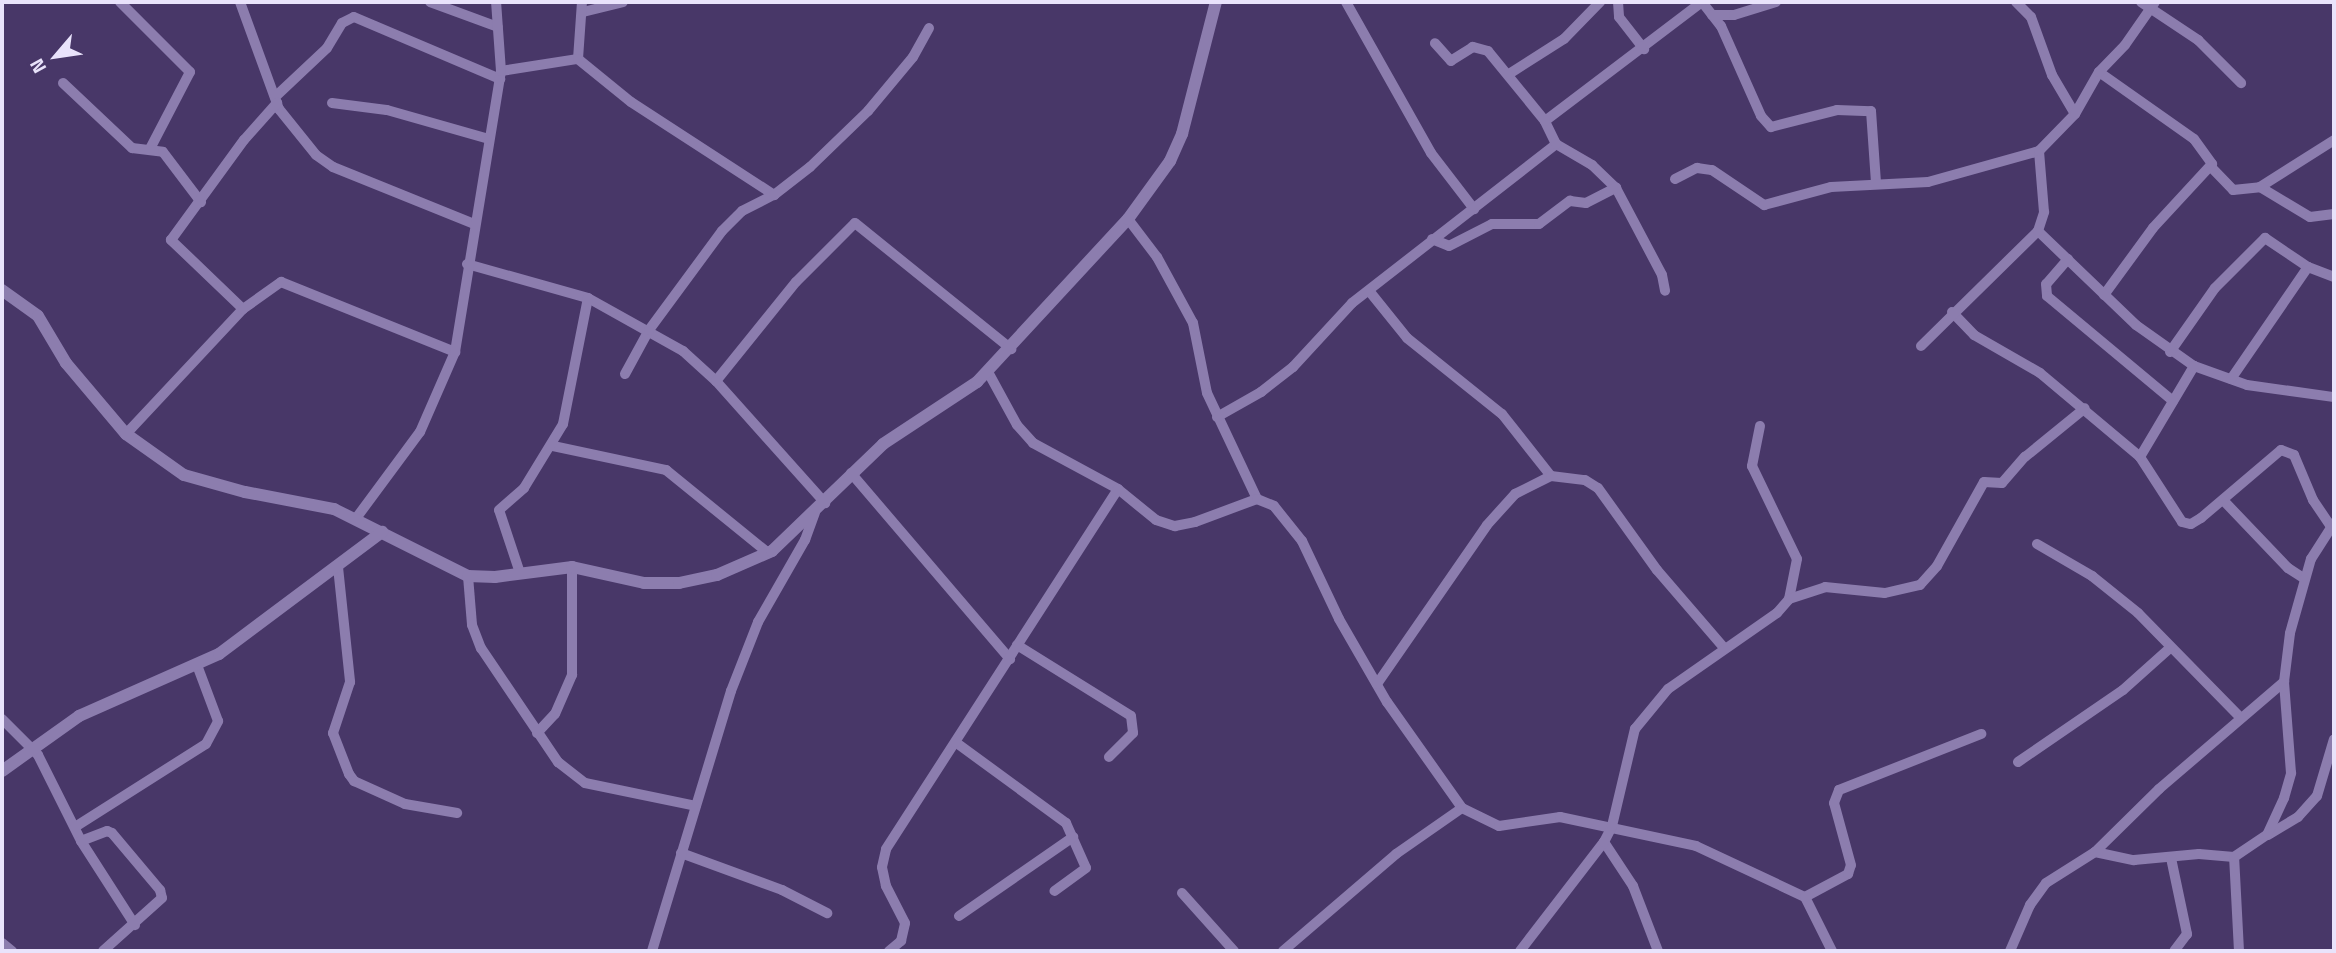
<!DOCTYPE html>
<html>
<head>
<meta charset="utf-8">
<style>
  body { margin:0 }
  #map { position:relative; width:2336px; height:953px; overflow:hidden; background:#483768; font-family:"Titillium Web",sans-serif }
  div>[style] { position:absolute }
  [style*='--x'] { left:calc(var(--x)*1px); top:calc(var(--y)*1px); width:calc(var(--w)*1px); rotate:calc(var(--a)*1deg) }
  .minor>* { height:10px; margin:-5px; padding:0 5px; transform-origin:5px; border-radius:5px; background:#8c7dae }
  .tertiary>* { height:12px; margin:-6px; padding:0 6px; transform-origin:6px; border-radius:6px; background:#8c7dae }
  span { translate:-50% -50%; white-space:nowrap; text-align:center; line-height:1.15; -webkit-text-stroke:5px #483768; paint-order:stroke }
  .frame { position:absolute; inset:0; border:4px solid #e9e3fb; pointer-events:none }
  .north { position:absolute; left:21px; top:21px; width:70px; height:70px; -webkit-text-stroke:5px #483768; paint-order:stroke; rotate:241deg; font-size:19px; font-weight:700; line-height:28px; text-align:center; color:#e9e3fb }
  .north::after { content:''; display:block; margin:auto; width:24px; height:32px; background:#e9e3fb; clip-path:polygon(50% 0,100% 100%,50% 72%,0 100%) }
</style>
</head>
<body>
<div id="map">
  <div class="minor">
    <i style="--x:120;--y:2;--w:99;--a:45"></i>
    <i style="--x:190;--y:72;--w:87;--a:117.5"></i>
    <i style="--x:240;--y:2;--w:114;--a:70"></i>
    <i style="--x:279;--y:109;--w:59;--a:51.2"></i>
    <i style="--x:316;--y:155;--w:21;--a:35"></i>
    <i style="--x:333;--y:167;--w:152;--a:22"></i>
    <i style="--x:430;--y:2;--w:72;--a:20.2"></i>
    <i style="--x:1346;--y:2;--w:173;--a:60.6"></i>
    <i style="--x:1431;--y:153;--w:71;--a:52.5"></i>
    <i style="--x:1618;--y:2;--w:15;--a:86"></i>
    <i style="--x:1619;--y:17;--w:41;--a:52"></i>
    <i style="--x:1702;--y:2;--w:31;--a:52"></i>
    <i style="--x:1721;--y:26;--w:98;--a:66"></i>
    <i style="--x:1761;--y:116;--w:15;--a:48"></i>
    <i style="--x:1771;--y:127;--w:68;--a:-14.4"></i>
    <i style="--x:1837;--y:110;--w:34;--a:2"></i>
    <i style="--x:1871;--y:111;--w:72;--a:86"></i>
    <i style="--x:2016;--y:2;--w:21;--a:45"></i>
    <i style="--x:2031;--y:17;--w:62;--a:70.1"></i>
    <i style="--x:2052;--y:75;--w:45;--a:59.5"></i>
    <i style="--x:2141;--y:2;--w:69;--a:33.7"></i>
    <i style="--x:2198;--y:40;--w:61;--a:45"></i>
    <i style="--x:583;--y:12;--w:41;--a:-14"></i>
    <i style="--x:1712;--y:15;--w:22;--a:0"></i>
    <i style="--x:1734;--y:15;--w:44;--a:-17.2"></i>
    <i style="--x:578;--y:59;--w:57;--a:-86"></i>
    <i style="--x:501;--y:71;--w:78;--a:-8.9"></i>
    <i style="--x:578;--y:59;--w:68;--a:39.1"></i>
    <i style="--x:631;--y:102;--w:171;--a:33"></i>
    <i style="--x:2099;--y:72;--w:116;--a:35.2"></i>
    <i style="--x:2194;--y:139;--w:31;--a:54"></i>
    <i style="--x:2212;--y:164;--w:87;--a:132.7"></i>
    <i style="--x:2153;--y:228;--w:83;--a:126.2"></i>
    <i style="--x:1509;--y:74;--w:65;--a:-32.5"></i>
    <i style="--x:1564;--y:39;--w:52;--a:-45.8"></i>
    <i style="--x:63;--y:83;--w:95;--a:43.3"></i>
    <i style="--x:132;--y:148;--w:31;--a:7"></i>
    <i style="--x:163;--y:152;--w:63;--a:52.8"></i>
    <i style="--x:275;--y:97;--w:71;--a:-43.3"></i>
    <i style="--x:327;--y:48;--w:29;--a:-59"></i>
    <i style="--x:342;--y:23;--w:13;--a:-27"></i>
    <i style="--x:354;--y:17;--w:159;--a:23"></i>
    <i style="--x:332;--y:103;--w:55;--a:7.3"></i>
    <i style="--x:387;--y:110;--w:106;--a:15.9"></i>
    <i style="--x:1545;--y:121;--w:197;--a:-37.2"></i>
    <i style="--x:1556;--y:144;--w:42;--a:30.3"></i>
    <i style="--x:1592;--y:165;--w:33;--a:44"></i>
    <i style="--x:1616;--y:188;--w:98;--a:62.1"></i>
    <i style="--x:1662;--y:275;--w:16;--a:79"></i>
    <i style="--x:2211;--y:167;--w:32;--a:46"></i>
    <i style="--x:2233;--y:190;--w:27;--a:-6"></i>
    <i style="--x:2260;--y:187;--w:88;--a:-32.4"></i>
    <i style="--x:1675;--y:179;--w:25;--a:-27"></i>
    <i style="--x:1697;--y:168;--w:15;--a:8"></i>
    <i style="--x:1712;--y:170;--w:63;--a:33.9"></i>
    <i style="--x:1764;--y:205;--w:69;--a:-15"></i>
    <i style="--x:1831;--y:187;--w:97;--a:-3"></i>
    <i style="--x:1928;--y:182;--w:115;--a:-15.6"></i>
    <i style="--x:2260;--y:187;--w:58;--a:31"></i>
    <i style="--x:2310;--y:217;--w:24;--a:-7"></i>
    <i style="--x:1128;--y:219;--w:48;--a:52.7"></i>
    <i style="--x:1157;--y:257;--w:75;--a:61.4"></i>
    <i style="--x:1193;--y:323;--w:71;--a:78.7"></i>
    <i style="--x:1207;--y:393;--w:117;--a:64.7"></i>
    <i style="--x:2038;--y:231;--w:136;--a:43.8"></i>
    <i style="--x:2136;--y:325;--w:71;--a:35.3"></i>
    <i style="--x:2194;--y:366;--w:56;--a:19.7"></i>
    <i style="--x:2247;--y:385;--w:88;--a:7.9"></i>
    <i style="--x:1432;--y:239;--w:18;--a:22"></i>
    <i style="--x:1449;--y:246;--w:48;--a:-27.1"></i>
    <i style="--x:1492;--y:224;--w:47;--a:0"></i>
    <i style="--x:1539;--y:224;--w:39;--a:-37"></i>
    <i style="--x:1570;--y:201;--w:16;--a:7"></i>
    <i style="--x:1586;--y:203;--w:34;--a:-27"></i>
    <i style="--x:2068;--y:259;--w:33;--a:131"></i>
    <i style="--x:2046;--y:284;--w:12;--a:85"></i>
    <i style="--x:2047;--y:296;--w:164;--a:39.8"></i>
    <i style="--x:467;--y:264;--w:126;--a:15.7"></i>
    <i style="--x:588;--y:298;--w:109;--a:29.2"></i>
    <i style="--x:683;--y:351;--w:45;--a:42.3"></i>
    <i style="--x:716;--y:381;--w:164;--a:48.2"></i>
    <i style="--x:1370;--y:292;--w:59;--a:51.2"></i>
    <i style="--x:1407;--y:338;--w:122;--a:38.7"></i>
    <i style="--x:1502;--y:414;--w:79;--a:51.7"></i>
    <i style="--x:243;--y:309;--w:100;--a:-136.2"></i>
    <i style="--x:171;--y:240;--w:124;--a:-53.9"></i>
    <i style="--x:244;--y:140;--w:50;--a:-48.3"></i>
    <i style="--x:1952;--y:312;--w:32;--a:46"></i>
    <i style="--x:1974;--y:335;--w:76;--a:29.9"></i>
    <i style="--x:2040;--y:373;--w:131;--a:40"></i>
    <i style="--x:2140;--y:457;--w:77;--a:57.1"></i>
    <i style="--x:2182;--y:522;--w:9;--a:13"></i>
    <i style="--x:2191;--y:524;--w:12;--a:-31"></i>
    <i style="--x:2201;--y:518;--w:105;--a:-40.4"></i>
    <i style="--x:2281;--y:450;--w:14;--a:21"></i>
    <i style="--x:2294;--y:455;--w:49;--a:67.1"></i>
    <i style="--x:2313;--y:500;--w:32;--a:56"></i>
    <i style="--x:1921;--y:346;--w:164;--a:-44.5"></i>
    <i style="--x:2038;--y:231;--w:20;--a:-72"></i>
    <i style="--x:2044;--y:212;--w:61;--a:-94.7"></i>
    <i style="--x:2039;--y:151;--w:52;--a:-45.8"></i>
    <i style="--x:2075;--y:114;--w:48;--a:-60.3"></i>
    <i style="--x:2099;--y:72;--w:37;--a:-46"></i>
    <i style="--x:2125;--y:45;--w:52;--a:-55.1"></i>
    <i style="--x:2170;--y:352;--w:78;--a:-54.9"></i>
    <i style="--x:2215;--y:288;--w:71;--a:-45"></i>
    <i style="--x:2265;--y:238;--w:52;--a:34"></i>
    <i style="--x:2308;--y:267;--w:28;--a:21"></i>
    <i style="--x:988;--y:372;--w:60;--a:61.3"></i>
    <i style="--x:1017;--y:425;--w:24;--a:48"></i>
    <i style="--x:1033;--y:443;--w:97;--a:28.4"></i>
    <i style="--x:1118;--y:489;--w:49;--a:39.2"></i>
    <i style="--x:1156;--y:520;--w:20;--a:18"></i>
    <i style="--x:1175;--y:526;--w:20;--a:-11"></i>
    <i style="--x:1195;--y:522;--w:66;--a:-20.4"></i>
    <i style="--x:1257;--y:499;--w:18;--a:22"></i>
    <i style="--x:1274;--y:506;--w:45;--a:51.3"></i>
    <i style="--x:1302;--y:541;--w:86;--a:64.6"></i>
    <i style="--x:1339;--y:619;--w:96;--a:60"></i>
    <i style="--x:1387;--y:702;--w:130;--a:54.7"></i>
    <i style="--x:1462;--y:808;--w:41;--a:25.9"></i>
    <i style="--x:1499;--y:826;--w:62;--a:-8.4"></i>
    <i style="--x:1560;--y:817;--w:139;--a:12"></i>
    <i style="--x:1696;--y:846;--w:120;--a:25.1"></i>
    <i style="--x:1805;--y:897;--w:60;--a:63.4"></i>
    <i style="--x:625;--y:374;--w:50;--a:-61.4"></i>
    <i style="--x:649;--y:330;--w:123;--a:-53.6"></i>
    <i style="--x:722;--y:231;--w:28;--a:-45"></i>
    <i style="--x:742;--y:211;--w:36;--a:-27"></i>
    <i style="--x:774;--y:195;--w:46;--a:-37.9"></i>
    <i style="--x:810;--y:167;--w:81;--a:-44"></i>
    <i style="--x:868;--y:111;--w:70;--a:-50.2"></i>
    <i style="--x:913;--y:57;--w:33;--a:-61"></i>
    <i style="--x:2231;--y:379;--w:136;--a:-55.5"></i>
    <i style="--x:716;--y:381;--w:127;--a:-51.1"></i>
    <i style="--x:796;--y:282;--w:83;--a:-45"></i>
    <i style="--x:855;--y:223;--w:201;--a:38.9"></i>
    <i style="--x:1217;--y:417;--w:51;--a:-29.6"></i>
    <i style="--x:1261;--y:392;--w:41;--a:-38"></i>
    <i style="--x:1293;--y:367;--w:87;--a:-47.3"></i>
    <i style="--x:1352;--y:303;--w:259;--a:-37.9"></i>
    <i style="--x:1556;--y:144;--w:25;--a:-116"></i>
    <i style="--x:1545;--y:121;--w:90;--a:-129.2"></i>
    <i style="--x:1488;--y:51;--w:16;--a:-165"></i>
    <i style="--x:1473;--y:47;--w:26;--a:148"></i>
    <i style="--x:1451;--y:61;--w:24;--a:-132"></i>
    <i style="--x:1760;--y:426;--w:41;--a:101.3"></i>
    <i style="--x:1752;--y:466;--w:103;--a:64.2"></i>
    <i style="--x:1797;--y:559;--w:41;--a:101.3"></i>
    <i style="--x:126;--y:434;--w:171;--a:-46.9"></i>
    <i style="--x:243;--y:309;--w:47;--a:-35.4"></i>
    <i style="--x:281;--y:282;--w:188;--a:21.9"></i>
    <i style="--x:553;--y:446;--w:116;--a:12"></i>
    <i style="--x:666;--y:470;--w:132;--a:39.1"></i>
    <i style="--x:2140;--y:457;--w:106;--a:-59.3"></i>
    <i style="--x:851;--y:473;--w:245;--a:49.5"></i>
    <i style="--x:2223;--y:500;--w:94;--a:46.3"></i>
    <i style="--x:2288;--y:568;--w:20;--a:33"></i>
    <i style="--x:357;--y:517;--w:106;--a:-53.5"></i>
    <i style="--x:420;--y:432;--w:87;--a:-66.4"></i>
    <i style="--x:455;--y:352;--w:285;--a:-80.7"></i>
    <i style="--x:501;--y:71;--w:69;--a:-94.1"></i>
    <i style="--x:2037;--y:544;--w:64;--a:30.2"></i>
    <i style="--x:2092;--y:576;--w:59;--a:38.8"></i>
    <i style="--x:2138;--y:613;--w:146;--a:45.6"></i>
    <i style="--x:338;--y:567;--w:116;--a:84"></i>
    <i style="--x:350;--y:682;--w:54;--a:108.4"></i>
    <i style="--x:333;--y:733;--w:44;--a:68.7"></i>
    <i style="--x:349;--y:774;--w:9;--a:54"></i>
    <i style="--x:354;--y:781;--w:56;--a:24.3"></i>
    <i style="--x:405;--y:804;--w:53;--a:9.8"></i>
    <i style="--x:520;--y:573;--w:66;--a:-108.4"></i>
    <i style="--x:499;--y:510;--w:33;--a:-41"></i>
    <i style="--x:524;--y:488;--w:75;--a:-58.6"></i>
    <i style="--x:563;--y:424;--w:128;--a:-78.8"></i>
    <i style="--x:468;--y:576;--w:49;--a:85.3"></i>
    <i style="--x:472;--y:625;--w:25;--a:69"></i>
    <i style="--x:481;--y:648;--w:138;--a:56"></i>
    <i style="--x:558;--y:762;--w:34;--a:38"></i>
    <i style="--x:585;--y:783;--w:113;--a:11.7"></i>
    <i style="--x:1017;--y:645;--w:134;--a:31.9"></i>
    <i style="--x:1131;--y:716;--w:17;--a:83"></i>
    <i style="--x:1133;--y:733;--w:34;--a:135"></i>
    <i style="--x:1377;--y:684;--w:193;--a:-55.3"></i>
    <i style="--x:1487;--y:525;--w:42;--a:-47.9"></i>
    <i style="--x:1515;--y:494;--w:40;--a:-26.6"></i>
    <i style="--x:1551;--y:476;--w:34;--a:7"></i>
    <i style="--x:1585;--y:480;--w:15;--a:32"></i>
    <i style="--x:1598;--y:488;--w:101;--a:54.3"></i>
    <i style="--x:1657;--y:570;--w:103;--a:49.3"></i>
    <i style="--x:2;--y:719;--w:51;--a:45"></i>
    <i style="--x:38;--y:755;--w:96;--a:63.4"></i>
    <i style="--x:81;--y:841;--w:100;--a:57.3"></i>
    <i style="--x:537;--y:733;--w:26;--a:-47"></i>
    <i style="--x:555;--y:714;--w:43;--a:-66.4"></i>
    <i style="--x:572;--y:675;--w:108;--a:-90"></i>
    <i style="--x:958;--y:744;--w:134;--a:36.2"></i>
    <i style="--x:1066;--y:823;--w:49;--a:66"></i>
    <i style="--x:1086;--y:868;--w:39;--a:144"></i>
    <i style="--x:2018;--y:762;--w:127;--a:-34.4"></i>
    <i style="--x:2123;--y:690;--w:63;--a:-41.8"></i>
    <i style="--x:75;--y:827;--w:155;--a:-32.4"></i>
    <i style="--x:206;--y:744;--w:26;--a:-62"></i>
    <i style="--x:218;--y:721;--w:60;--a:-110.6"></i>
    <i style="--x:2268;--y:835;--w:35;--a:-31"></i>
    <i style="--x:2298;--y:817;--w:28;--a:-48"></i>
    <i style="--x:2317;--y:796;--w:59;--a:-73.4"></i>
    <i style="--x:81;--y:841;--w:28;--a:-21"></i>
    <i style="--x:107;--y:831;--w:5;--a:22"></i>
    <i style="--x:112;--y:833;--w:75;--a:49.9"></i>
    <i style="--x:160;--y:890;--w:8;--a:76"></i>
    <i style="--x:162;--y:898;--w:79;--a:138.1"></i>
    <i style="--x:1604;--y:842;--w:53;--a:56.6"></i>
    <i style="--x:1633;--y:886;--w:70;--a:69"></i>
    <i style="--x:2095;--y:852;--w:40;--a:12"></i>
    <i style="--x:2134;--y:860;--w:65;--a:-5.3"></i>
    <i style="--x:2199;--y:854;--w:35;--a:5"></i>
    <i style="--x:681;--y:853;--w:108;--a:20.1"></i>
    <i style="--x:782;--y:890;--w:51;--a:27.1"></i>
    <i style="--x:2171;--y:858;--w:78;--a:78.1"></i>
    <i style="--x:2187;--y:934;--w:21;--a:127"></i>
    <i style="--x:1182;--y:893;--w:78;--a:48.1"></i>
    <i style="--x:1805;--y:897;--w:49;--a:-28.1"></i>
    <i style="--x:1848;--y:874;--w:9;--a:-72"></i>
    <i style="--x:1851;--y:865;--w:64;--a:-105.3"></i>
    <i style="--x:1834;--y:803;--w:14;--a:-69"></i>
    <i style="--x:1839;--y:790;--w:153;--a:-21.5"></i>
    <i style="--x:959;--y:916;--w:139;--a:-34.7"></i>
    <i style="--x:2;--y:943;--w:13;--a:39"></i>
    <i style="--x:652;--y:951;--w:272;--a:-73.1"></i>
    <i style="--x:731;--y:691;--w:74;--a:-68.6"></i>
    <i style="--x:758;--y:622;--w:95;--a:-60.2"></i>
    <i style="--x:805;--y:540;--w:29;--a:-70"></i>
    <i style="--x:889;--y:951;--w:16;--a:-40"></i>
    <i style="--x:901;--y:941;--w:18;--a:-77"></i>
    <i style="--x:905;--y:923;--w:42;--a:-117.2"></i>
    <i style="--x:886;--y:886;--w:19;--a:-102"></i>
    <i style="--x:882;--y:867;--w:18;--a:-77"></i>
    <i style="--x:886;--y:849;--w:428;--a:-57.2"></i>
    <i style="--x:1283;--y:951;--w:149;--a:-40.6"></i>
    <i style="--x:1396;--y:854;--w:80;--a:-34.9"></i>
    <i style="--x:1520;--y:951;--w:138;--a:-52.4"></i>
    <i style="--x:1604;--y:842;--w:18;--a:-63"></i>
    <i style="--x:1612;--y:826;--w:100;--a:-76.7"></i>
    <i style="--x:1635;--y:729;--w:52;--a:-50.5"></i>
    <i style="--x:1668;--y:689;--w:133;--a:-34.9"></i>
    <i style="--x:1777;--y:613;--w:18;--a:-49"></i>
    <i style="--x:1789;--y:599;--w:38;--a:-18"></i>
    <i style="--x:1825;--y:587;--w:60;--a:5.7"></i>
    <i style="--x:1885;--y:593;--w:36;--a:-13"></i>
    <i style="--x:1920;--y:585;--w:25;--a:-48"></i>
    <i style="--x:1937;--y:566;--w:96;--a:-60.8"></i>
    <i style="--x:1984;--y:482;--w:18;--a:3"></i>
    <i style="--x:2002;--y:483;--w:35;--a:-49"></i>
    <i style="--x:2025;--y:457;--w:77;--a:-39.2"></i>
    <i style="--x:2010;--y:951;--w:50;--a:-66.5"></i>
    <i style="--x:2030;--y:905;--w:27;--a:-54"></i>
    <i style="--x:2046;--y:883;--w:58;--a:-32.3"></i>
    <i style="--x:2095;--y:852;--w:90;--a:-44.5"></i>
    <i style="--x:2159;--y:789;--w:165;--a:-40.6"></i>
    <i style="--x:2239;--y:951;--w:94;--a:-93"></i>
    <i style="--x:2234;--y:857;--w:40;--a:-34"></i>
    <i style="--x:2267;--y:835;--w:41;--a:-65.3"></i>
    <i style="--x:2284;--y:798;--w:26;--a:-74"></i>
    <i style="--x:2291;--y:773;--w:91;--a:-94.4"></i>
    <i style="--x:2284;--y:682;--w:49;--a:-83"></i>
    <i style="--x:2290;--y:633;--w:77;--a:-74.2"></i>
    <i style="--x:2311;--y:559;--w:43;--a:-57.4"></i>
  </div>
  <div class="tertiary">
    <i style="--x:2;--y:290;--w:44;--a:35.8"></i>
    <i style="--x:38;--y:316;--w:55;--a:59.2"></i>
    <i style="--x:66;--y:363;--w:93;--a:49.8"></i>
    <i style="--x:126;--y:434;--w:71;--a:35.3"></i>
    <i style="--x:184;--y:475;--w:63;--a:15.6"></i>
    <i style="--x:245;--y:492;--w:91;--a:10.8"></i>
    <i style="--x:334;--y:509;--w:150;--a:26.6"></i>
    <i style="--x:468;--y:576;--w:27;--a:2"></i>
    <i style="--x:495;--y:577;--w:78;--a:-7.4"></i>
    <i style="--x:572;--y:567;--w:74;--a:12.5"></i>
    <i style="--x:644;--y:583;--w:35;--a:0"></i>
    <i style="--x:679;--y:583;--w:39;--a:-12"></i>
    <i style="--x:717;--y:575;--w:60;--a:-23.6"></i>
    <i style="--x:772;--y:551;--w:154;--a:-43.9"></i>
    <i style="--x:883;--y:444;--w:113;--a:-33.4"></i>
    <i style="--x:977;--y:382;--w:222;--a:-47.2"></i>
    <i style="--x:1128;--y:219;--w:72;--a:-54.1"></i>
    <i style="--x:1170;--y:161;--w:30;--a:-66"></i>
    <i style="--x:1182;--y:134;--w:136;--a:-75.6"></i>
    <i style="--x:2;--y:771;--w:95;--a:-35.5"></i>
    <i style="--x:79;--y:716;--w:153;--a:-23.9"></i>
    <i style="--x:219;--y:654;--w:204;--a:-36.8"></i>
  </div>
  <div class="frame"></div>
  <div class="north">N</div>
</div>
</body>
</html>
